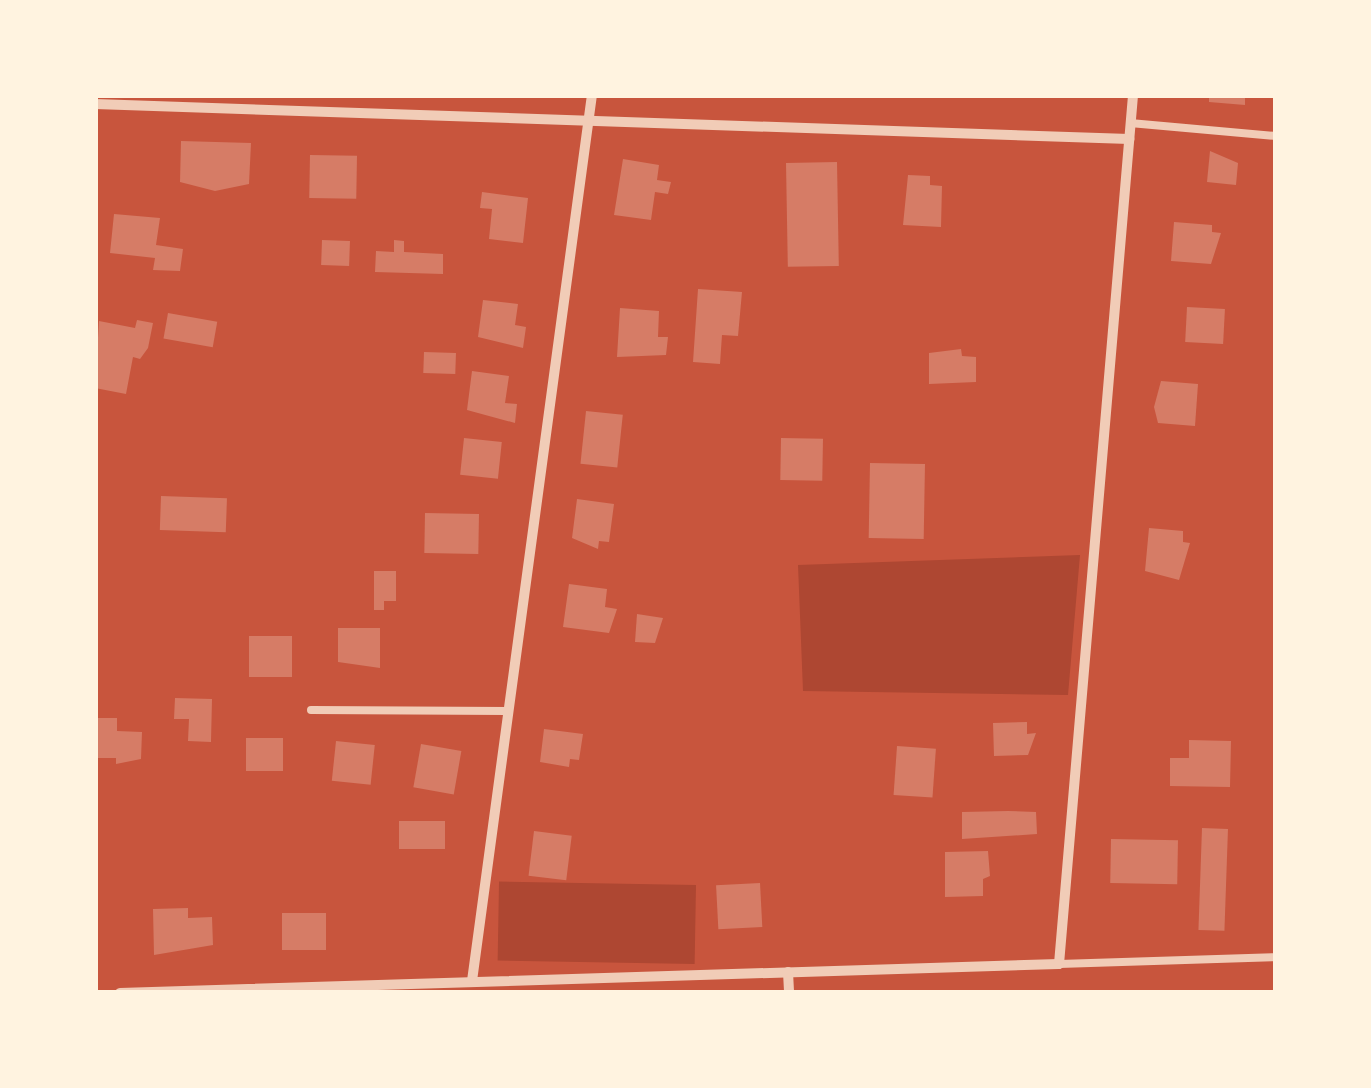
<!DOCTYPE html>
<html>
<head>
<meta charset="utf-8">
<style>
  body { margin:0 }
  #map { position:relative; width:1371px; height:1088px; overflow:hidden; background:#c8553d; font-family:"Public Sans",sans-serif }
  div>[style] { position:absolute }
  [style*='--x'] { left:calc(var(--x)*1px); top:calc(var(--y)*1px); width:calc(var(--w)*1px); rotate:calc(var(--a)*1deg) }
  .green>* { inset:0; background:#ae4732; transform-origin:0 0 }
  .building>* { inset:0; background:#d67c66; transform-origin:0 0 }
  .service>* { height:8px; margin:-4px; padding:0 4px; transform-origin:4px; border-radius:4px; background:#f1ccb7 }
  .minor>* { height:10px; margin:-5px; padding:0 5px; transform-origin:5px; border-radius:5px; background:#f1ccb7 }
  span { translate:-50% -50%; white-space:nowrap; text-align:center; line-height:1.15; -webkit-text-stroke:10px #fff3e0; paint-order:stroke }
  .frame { position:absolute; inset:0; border:98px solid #fff3e0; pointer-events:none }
</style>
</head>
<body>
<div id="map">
  <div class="green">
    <i style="clip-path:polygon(1080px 555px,1068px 695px,803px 691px,798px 565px)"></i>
    <i style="left:696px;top:885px;width:79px;height:197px;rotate:91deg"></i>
  </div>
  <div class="building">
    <i style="clip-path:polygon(1209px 95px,1245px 95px,1245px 105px,1209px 102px)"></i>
    <i style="clip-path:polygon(181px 141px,251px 143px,249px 184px,215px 191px,180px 182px)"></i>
    <i style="clip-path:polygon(1210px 151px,1238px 163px,1236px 185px,1207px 182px)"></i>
    <i style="left:310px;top:155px;width:47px;height:43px;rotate:1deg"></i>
    <i style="clip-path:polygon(623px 159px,659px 165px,657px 180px,671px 182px,668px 194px,655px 192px,651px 220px,614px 215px)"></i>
    <i style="left:837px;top:162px;width:104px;height:51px;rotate:89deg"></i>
    <i style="clip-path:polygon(908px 175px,930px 176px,930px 185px,942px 186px,941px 227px,903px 225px)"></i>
    <i style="clip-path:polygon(482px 192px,528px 198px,523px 243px,489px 239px,492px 209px,480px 208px)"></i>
    <i style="clip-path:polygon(114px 214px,160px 218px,156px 245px,183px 249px,180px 271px,153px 270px,155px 258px,110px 253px)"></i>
    <i style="clip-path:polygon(1174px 222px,1212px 225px,1212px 232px,1221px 233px,1211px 264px,1171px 261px)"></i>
    <i style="left:322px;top:240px;width:28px;height:25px;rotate:2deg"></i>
    <i style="clip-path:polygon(394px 240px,404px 241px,404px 252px,443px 254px,443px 274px,375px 272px,376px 251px,394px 252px)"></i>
    <i style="clip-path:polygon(698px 289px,742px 292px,738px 336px,722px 335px,720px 364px,693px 362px)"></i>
    <i style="clip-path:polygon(483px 300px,518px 304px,515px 325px,526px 327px,523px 348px,478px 337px)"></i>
    <i style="left:1187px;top:307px;width:38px;height:35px;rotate:3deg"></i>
    <i style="clip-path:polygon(620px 308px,659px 311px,658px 337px,668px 337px,666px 355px,617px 357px)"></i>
    <i style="left:168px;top:313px;width:50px;height:26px;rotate:10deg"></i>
    <i style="clip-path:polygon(137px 320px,153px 323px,148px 348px,140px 359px,133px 357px,126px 394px,95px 388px,99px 321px,135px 328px)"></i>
    <i style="clip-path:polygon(961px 349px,962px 356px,976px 357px,976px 382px,929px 384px,929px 353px)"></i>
    <i style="left:424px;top:352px;width:32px;height:21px;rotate:2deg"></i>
    <i style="clip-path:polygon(472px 371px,509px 376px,505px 403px,517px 404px,515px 423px,467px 410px)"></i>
    <i style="clip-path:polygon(1161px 381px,1198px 384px,1195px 426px,1158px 423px,1154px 407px)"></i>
    <i style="left:586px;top:411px;width:37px;height:53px;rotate:6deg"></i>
    <i style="left:464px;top:438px;width:38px;height:37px;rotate:6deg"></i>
    <i style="left:781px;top:438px;width:42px;height:42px;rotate:1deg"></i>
    <i style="left:870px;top:463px;width:55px;height:75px;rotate:1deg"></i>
    <i style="left:161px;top:496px;width:66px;height:34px;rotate:2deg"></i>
    <i style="clip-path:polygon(577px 499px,614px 504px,609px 542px,599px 541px,598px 549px,572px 538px)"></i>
    <i style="left:425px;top:513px;width:54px;height:40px;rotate:1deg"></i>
    <i style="clip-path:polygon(1149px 528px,1183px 531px,1183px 542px,1190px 543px,1179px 580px,1145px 571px)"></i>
    <i style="clip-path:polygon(374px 571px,396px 571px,396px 601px,384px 601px,384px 610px,374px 610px)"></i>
    <i style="clip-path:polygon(569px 584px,607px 589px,605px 607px,617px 609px,609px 633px,563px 627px)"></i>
    <i style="clip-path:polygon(637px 614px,663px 618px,655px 643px,635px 642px)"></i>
    <i style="clip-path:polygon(338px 628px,380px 628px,380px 668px,338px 662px)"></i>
    <i style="left:292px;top:636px;width:41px;height:43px;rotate:90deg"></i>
    <i style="clip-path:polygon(175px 698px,212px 699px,211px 742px,188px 741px,189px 719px,174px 719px)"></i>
    <i style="clip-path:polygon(96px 718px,117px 718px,117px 731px,142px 732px,141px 759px,116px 764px,116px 758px,95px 758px)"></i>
    <i style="clip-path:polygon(1027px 722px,1027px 734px,1036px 733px,1028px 755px,994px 756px,993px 723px)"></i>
    <i style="clip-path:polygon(544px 729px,583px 734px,579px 760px,570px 759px,569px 767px,540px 762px)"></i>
    <i style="left:246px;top:738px;width:37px;height:33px"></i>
    <i style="clip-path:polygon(1189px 740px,1231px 741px,1230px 787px,1170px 786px,1170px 758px,1189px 758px)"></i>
    <i style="left:336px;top:741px;width:39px;height:40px;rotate:6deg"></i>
    <i style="left:421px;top:744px;width:41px;height:44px;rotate:10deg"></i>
    <i style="left:897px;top:746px;width:39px;height:49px;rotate:4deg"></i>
    <i style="clip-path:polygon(1008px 811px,1036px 812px,1037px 834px,962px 839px,962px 812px)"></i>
    <i style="left:399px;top:821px;width:46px;height:28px"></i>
    <i style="left:1202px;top:828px;width:26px;height:102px;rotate:2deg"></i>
    <i style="left:534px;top:831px;width:38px;height:45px;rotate:7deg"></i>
    <i style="left:1111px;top:839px;width:67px;height:44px;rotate:1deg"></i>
    <i style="clip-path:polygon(988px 851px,990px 876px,983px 879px,983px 896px,945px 897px,945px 852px)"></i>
    <i style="left:760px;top:883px;width:44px;height:44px;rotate:87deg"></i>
    <i style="clip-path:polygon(188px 908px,188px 918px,212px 917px,213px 945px,154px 955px,153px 909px)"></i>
    <i style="left:282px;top:913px;width:44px;height:37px"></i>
  </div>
  <div class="service">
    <i style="--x:1130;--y:123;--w:147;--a:5.1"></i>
    <i style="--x:311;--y:710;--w:197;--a:0.3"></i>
    <i style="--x:1059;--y:964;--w:217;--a:-1.8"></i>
  </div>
  <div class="minor">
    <i style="--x:95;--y:104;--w:1035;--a:1.94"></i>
    <i style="--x:788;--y:972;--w:21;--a:87"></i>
    <i style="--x:472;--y:981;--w:894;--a:-82.29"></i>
    <i style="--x:120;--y:993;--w:939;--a:-1.77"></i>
    <i style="--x:1059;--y:964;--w:872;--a:-85.13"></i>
  </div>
  <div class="frame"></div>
</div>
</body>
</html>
